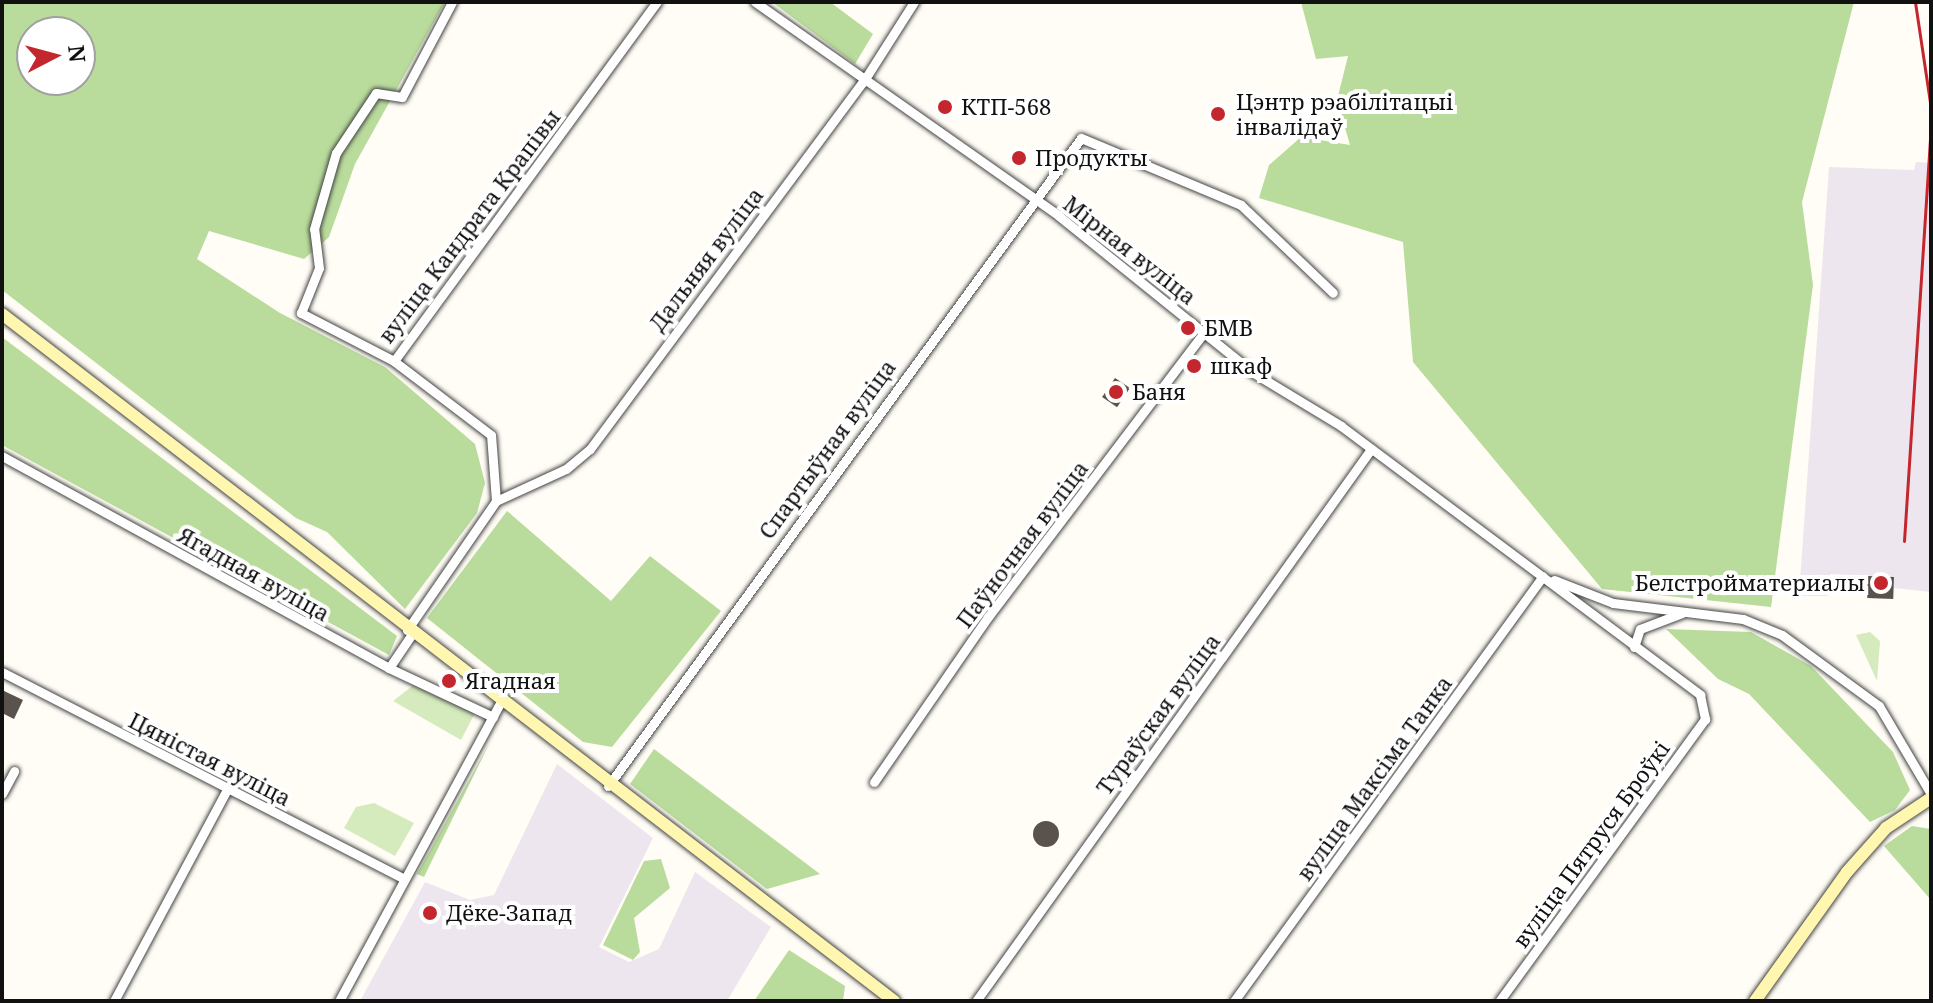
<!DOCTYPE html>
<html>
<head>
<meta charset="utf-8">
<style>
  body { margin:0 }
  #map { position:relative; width:1933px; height:1003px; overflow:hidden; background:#fffdf5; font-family:"Noto Serif",serif }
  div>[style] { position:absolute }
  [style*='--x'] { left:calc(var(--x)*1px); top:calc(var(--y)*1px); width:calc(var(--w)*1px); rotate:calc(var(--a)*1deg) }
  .industrial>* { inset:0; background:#eee6ef }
  .green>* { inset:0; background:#d5ebbd }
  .forest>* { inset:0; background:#b9dc9c }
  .building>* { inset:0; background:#5a524d; transform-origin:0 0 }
  .round { border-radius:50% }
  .roads { filter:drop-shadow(0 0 2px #444) drop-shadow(0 0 2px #444) }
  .street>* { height:9px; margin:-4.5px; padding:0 4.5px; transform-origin:4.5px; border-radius:4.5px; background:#fff }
  .secondary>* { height:12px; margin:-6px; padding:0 6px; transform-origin:6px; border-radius:6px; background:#fff6b0 }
  .rail>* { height:3px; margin:-1.5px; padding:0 1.5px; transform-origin:1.5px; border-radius:1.5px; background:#c4262e }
  .dots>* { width:22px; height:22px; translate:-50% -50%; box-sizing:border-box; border:4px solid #fff; border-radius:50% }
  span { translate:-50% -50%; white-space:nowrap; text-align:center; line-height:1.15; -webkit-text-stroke:8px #fff; paint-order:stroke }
  .poi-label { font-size:22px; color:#111 }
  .left { translate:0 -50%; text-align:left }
  .right { translate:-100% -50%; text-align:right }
  .street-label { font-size:22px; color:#111 }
  .frame { position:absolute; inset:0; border:4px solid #111; pointer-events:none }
  .north { position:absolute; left:16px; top:16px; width:80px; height:80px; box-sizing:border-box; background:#fff; border:2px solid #a0a0a0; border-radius:50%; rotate:84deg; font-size:22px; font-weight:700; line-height:32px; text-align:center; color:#111 }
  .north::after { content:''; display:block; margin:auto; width:28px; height:36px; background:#c4262e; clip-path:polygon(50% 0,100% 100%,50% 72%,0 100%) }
</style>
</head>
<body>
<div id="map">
  <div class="industrial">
    <i style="clip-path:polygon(1916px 162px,1931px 163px,1931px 592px,1894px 588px,1894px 577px,1830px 574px,1828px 596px,1799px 596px,1829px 167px,1914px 170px)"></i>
    <i style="clip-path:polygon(557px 764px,653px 838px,599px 947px,629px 962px,659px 949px,695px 872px,771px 927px,727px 1001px,360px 1001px,425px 882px,470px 900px,494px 895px)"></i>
  </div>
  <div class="green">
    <i style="clip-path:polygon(1870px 632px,1880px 641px,1877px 681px,1856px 635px)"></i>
    <i style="clip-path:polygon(415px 684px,475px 713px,461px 740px,393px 701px)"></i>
    <i style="clip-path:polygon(374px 803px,414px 823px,395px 856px,344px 828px,356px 807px)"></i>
  </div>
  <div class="forest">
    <i style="clip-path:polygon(evenodd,2px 2px,445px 2px,355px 164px,329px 237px,304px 259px,209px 231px,197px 259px,280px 313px,385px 367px,475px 444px,485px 483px,477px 513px,405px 609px,327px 532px,296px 518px,2px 290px,2px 2px,32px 32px,80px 32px,80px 80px,32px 80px,32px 32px)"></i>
    <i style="clip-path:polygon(772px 2px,830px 2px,873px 34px,855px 64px)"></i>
    <i style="clip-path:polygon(1301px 2px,1854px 2px,1802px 202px,1813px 285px,1771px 607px,1602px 589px,1413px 362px,1403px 242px,1259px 198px,1269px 165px,1301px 137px,1350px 145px,1337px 100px,1348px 56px,1316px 59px)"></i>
    <i style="clip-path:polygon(2px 337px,397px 636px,389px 655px,2px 445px)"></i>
    <i style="clip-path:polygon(507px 511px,611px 601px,650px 556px,721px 611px,612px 747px,583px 742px,427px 618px)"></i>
    <i style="clip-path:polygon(1666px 629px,1751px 632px,1811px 666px,1893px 752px,1910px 790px,1895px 810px,1870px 822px,1749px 694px,1718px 679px)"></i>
    <i style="clip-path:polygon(489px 744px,424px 877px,417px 874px)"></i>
    <i style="clip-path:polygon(654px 749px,820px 874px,767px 889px,630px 784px)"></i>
    <i style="clip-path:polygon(1912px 826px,1931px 829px,1931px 900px,1884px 846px)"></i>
    <i style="clip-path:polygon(661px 859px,670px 888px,634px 918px,640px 952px,633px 960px,603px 945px,644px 861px)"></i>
    <i style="clip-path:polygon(789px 950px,845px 986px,843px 1001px,754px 1001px)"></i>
  </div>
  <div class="building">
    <i style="left:1115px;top:378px;width:18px;height:23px;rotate:34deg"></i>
    <i style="left:1868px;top:576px;width:26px;height:22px;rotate:2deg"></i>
    <i style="clip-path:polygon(2px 690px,23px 700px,14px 719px,2px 713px)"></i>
    <i class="round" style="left:1033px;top:821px;width:26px;height:26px"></i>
  </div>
  <div class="roads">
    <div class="street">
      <i style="--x:755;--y:2;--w:372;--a:35.1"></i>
      <i style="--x:1059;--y:216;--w:248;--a:38.9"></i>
      <i style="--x:1252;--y:372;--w:104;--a:31.2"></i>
      <i style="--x:1341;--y:426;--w:449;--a:36.8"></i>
      <i style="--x:1700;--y:695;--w:25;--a:78"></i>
      <i style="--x:1705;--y:719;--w:349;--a:126.1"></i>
      <i style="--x:394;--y:361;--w:445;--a:-53.8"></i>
      <i style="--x:2;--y:456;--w:441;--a:28.7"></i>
      <i style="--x:389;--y:668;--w:115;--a:25.2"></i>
      <i style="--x:496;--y:501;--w:77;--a:-24.6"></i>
      <i style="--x:566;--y:469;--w:31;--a:-40"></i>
      <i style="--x:590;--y:449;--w:457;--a:-53.4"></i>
      <i style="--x:863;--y:82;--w:95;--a:-57.5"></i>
      <i style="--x:1554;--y:580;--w:63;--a:21.3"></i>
      <i style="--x:1613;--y:603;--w:131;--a:7"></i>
      <i style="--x:1743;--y:619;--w:42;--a:22.3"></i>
      <i style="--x:1782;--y:635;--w:120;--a:36.2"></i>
      <i style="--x:1879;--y:706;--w:102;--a:59.4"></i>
      <i style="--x:407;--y:630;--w:157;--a:-55.4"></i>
      <i style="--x:496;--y:501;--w:66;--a:-94.3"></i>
      <i style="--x:491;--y:435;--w:122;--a:-142.7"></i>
      <i style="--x:394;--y:361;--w:105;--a:-152.7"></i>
      <i style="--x:301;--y:313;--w:48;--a:-68.2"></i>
      <i style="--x:319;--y:268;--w:39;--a:-97"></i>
      <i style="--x:314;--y:229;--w:79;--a:-73.9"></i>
      <i style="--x:336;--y:153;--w:72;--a:-56.3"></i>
      <i style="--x:376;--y:93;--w:26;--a:9"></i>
      <i style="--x:402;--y:97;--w:107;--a:-62.2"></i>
      <i style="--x:1634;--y:647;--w:19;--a:-72"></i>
      <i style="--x:1640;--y:629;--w:45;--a:-20.9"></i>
      <i style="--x:389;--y:668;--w:41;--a:-55.9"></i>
      <i style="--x:2;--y:672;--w:451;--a:27.2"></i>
      <i style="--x:874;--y:782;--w:201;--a:-55.4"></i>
      <i style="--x:988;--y:617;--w:359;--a:-52.8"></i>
      <i style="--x:608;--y:786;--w:802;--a:-53.87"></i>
      <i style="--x:1081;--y:138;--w:173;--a:22.7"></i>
      <i style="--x:1241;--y:205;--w:127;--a:43.7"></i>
      <i style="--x:2;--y:794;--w:26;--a:-62"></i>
      <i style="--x:114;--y:1001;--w:240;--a:-61.9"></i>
      <i style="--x:339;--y:1001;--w:340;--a:-61.6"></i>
      <i style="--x:976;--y:1001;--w:679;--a:-54.41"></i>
      <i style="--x:1234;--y:1001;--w:525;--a:-53.98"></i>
    </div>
    <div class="secondary">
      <i style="--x:2;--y:314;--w:1126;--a:37.6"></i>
      <i style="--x:1755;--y:1001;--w:158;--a:-54.5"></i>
      <i style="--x:1847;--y:872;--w:59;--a:-48.4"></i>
      <i style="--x:1886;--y:828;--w:54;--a:-33.7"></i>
    </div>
  </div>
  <div class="rail">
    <i style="--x:1915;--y:2;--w:108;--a:81.5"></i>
    <i style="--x:1904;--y:541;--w:415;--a:-86.3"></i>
  </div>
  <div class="dots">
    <i style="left:945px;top:107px;background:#c4262e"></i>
    <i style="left:1218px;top:114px;background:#c4262e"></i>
    <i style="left:1019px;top:158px;background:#c4262e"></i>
    <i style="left:1188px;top:328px;background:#c4262e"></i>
    <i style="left:1194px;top:366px;background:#c4262e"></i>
    <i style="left:1116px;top:392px;background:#c4262e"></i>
    <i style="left:1881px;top:583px;background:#c4262e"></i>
    <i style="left:449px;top:681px;background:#c4262e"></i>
    <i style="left:430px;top:913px;background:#c4262e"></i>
  </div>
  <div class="poi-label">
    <span class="left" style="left:1236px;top:114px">Цэнтр рэабілітацыі<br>інвалідаў</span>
    <span class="left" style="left:961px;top:107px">КТП-568</span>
    <span class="left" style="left:1035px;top:158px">Продукты</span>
    <span class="left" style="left:1204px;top:328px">БМВ</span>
    <span class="left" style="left:1210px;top:366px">шкаф</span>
    <span class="left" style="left:1132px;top:392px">Баня</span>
    <span class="right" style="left:1865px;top:583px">Белстройматериалы</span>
    <span class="left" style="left:465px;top:681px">Ягадная</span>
    <span class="left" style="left:446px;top:913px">Дёке-Запад</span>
  </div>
  <div class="street-label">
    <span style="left:469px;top:226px;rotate:-53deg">вуліца Кандрата Крапівы</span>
    <span style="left:1130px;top:250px;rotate:38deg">Мірная вуліца</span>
    <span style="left:706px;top:259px;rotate:-53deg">Дальняя вуліца</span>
    <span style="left:827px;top:449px;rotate:-54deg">Спартыўная вуліца</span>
    <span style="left:1022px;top:544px;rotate:-53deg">Паўночная вуліца</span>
    <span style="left:254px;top:574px;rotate:29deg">Ягадная вуліца</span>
    <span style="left:1158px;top:714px;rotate:-54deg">Тураўская вуліца</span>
    <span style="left:210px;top:759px;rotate:27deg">Цяністая вуліца</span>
    <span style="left:1374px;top:778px;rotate:-54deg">вуліца Максіма Танка</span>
    <span style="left:1591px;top:844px;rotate:-54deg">вуліца Пятруся Броўкі</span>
  </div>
  <div class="frame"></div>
  <div class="north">N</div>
</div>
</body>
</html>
